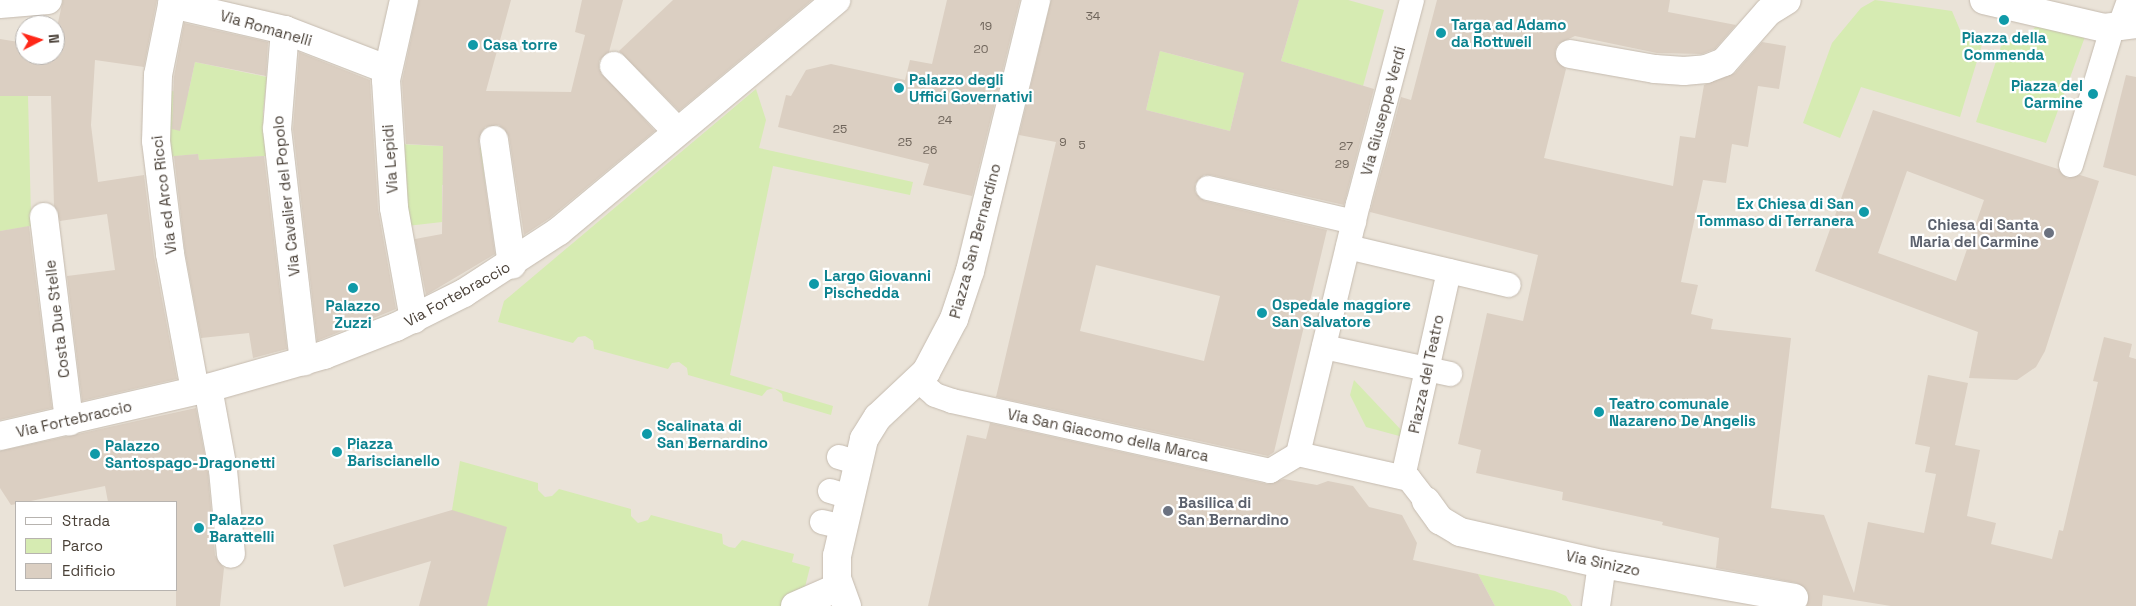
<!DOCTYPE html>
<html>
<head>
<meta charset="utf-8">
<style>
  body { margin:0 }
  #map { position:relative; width:2136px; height:606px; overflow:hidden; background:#f6f1ea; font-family:"Space Grotesk",sans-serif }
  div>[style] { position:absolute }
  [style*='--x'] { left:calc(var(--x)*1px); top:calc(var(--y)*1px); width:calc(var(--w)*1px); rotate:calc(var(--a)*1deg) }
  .residential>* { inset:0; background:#eae3d8 }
  .green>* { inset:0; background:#d6ebb2 }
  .building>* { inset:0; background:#dbcfc2 }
  .roads { filter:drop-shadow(0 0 1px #c5bbaf) drop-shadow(0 0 1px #c5bbaf) }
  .pedestrian>* { height:24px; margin:-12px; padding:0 12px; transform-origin:12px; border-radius:12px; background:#fff }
  .minor>* { height:28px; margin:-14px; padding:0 14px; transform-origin:14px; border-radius:14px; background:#fff }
  .dots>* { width:14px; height:14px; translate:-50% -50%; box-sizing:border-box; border:2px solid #fff; border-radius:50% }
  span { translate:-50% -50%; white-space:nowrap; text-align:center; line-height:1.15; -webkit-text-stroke:4.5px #fff; paint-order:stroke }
  .number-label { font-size:12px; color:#6e645a }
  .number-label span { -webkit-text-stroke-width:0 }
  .culture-label { font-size:15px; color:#0d838f; font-weight:700 }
  .left { translate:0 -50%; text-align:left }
  .right { translate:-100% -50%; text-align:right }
  .street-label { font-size:15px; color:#4a4138 }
  .worship-label { font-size:15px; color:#5b616d; font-weight:700 }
  .legend { position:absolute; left:15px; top:501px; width:162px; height:90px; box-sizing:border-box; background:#fff; border:1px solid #b7b3af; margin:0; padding:6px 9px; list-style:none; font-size:15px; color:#4a4138 }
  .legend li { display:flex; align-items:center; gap:10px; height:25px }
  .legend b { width:25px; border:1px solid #b7b3af }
  .north { position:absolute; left:15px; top:15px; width:50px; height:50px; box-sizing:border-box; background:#fff; border:1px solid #b7b3af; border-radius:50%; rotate:85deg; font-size:14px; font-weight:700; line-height:20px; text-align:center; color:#4a4138 }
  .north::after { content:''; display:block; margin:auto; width:18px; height:22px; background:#ff2718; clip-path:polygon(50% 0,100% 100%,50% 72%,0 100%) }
</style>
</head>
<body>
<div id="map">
  <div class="residential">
    <i style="clip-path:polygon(evenodd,0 0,2136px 0,2136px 606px,0 606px,0 0,25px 25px,55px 25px,55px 55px,25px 55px,25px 25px,0 0,16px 502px,176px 502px,176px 590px,16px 590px,16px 502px)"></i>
  </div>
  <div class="green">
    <i style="clip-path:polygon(1299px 0,1348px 0,1384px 10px,1363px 86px,1281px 61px)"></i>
    <i style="clip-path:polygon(1875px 0,1952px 11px,1960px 30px,1984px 38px,1960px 117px,1861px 87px,1840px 138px,1803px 123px,1832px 43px,1861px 8px)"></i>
    <i style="clip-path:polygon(2038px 24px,2086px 34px,2046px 143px,1976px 122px,2002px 43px,2022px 41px)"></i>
    <i style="clip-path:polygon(1250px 49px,1230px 131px,1146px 110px,1160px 51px,1216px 66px)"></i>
    <i style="clip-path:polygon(195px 62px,267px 77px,263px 112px,267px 156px,199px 160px,198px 154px,167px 157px,166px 90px,188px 94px)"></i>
    <i style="clip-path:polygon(756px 89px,766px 120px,759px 148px,913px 182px,910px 195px,773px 166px,730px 375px,833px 406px,831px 415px,783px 401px,782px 394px,774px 388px,767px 390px,762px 396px,688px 375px,687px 368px,679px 362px,672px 363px,668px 369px,594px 349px,593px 341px,585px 336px,578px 337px,573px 343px,498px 322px,504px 301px)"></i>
    <i style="clip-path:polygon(0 96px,28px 96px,31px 216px,38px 225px,0 231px)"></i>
    <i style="clip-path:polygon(399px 144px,481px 148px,485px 186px,442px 185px,442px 222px,407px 226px)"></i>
    <i style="clip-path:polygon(1354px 380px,1404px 433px,1403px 437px,1366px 427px,1350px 395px)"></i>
    <i style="clip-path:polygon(460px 461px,538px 483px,538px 490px,545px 497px,552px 496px,559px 489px,631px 509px,631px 516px,638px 523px,648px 520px,651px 515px,722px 534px,723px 544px,729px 547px,735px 548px,742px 540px,794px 554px,792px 562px,810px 567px,803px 595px,782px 606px,487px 606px,452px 510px)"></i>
    <i style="clip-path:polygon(1478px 574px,1555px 591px,1566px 596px,1572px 606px,1495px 606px)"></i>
  </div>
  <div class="building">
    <i style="clip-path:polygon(63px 0,157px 0,144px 67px,95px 60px,91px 125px,98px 182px,144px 175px,154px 256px,177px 379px,82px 401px,67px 276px,115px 270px,107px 214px,60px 221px,54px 206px,51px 96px,0 96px,0 39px,25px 43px,25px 55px,55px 55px,55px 36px)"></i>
    <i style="clip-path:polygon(419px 0,511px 0,486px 91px,571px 92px,585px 35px,575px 32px,582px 0,623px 0,609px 52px,599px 61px,599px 69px,655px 131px,550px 218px,524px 235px,509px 137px,499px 125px,485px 127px,479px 142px,495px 254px,426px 295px,415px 239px,442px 234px,443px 146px,406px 144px,402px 81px)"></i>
    <i style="clip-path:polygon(673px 0,812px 0,679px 111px,619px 51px)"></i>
    <i style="clip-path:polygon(947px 0,1020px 0,972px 196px,923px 185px,929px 164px,778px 127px,786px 95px,791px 96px,806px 70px,831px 64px,905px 80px,910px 60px,932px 64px)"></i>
    <i style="clip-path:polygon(evenodd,1051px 0,1299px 0,1281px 61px,1374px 89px,1344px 205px,1211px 175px,1204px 175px,1195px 184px,1195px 192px,1205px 201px,1327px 230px,1274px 452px,1268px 456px,996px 397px,1056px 142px,1019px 135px,1051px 0,1160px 51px,1244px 73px,1230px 131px,1146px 110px,1160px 51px,1051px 0,1096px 265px,1220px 296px,1204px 361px,1080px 331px,1096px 265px)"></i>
    <i style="clip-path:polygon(1437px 0,1670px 0,1668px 12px,1736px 25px,1715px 49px,1702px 54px,1657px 53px,1575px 36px,1558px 44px,1555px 51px,1556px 60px,1566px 69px,1544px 158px,1673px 186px,1680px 136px,1695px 138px,1704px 85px,1735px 73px,1762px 42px,1786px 46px,1779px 89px,1758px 86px,1748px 147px,1732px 144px,1726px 183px,1703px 180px,1681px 282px,1698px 285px,1691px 314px,1713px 319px,1711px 329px,1791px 338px,1771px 508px,1824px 515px,1854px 593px,1868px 522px,1924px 533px,1936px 474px,1925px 472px,1930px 447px,1915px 444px,1928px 375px,1968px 383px,1955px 445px,1980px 450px,1967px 516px,1996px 523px,1991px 544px,2052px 559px,2059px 530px,2063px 531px,2098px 382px,2093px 381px,2104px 337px,2132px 344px,2129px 357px,2136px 359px,2136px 606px,1891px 606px,1823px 595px,1822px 606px,1807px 606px,1808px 592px,1797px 583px,1716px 568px,1719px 538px,1662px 525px,1663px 522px,1562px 500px,1563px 492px,1476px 473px,1481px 450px,1458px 444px,1487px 313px,1523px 321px,1538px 255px,1370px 212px,1401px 97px,1411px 100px)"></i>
    <i style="clip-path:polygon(184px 23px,268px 42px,266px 76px,195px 62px,180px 131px,172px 129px,174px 77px)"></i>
    <i style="clip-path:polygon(299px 52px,370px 80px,378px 209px,396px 309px,317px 341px,293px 129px)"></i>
    <i style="clip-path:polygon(2126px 75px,2136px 77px,2136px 176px,2103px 167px)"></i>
    <i style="clip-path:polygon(evenodd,1873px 110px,2058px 169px,2067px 178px,2080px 175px,2099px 181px,2045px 351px,2036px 367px,2017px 380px,1969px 378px,1978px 332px,1815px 271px,1873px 110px,1907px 171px,1984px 200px,1956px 281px,1878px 253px,1907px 171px)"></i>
    <i style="clip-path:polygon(198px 154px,199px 160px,264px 156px,287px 349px,253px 358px,249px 333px,201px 338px,185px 252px,174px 156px)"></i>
    <i style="clip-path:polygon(29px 226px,52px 408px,0 420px,0 231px)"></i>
    <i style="clip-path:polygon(196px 408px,208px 472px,215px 555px,224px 568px,220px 606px,176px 606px,176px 502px,108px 502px,105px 486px,11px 505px,0 488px,0 451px)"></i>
    <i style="clip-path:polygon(990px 423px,1267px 484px,1284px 479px,1317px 485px,1328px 481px,1353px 486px,1369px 507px,1402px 515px,1417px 543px,1413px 560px,1478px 574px,1495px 606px,928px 606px,967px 435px,986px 439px)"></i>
    <i style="clip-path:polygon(452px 510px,507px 527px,487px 606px,419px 606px,431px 561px,344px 587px,333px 545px)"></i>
  </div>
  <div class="roads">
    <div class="pedestrian">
      <i style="--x:1412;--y:0;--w:211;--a:104.8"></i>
      <i style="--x:1358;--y:204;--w:257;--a:103.5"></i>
      <i style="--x:1298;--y:454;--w:114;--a:12.7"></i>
      <i style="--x:1409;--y:479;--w:28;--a:52"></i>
      <i style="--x:2119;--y:28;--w:30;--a:-70"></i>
      <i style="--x:2071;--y:165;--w:132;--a:-73.2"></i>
      <i style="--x:1208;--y:188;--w:150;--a:13.1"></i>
      <i style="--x:1348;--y:247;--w:165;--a:13.3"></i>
      <i style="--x:1324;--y:347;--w:129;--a:12.1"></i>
      <i style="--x:919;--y:381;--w:21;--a:41"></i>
      <i style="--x:935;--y:395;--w:18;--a:19"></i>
      <i style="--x:952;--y:401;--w:326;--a:12.4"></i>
      <i style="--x:1270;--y:471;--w:33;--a:-31"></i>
      <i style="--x:839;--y:457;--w:21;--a:17"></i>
      <i style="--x:1403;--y:477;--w:211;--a:-77.4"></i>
      <i style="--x:830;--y:491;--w:21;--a:17"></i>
      <i style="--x:822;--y:522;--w:22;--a:13"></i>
    </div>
    <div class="minor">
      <i style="--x:173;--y:0;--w:76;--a:101.3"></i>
      <i style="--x:158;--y:75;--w:66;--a:91.7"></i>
      <i style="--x:156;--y:141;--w:114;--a:82.9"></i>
      <i style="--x:170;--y:254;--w:138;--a:79.6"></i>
      <i style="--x:404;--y:0;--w:82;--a:102.7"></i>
      <i style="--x:386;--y:80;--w:128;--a:86.4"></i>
      <i style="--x:394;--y:208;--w:113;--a:79.8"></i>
      <i style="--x:1984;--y:0;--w:123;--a:13.1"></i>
      <i style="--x:2104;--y:28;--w:32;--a:-7"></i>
      <i style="--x:0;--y:4;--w:48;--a:-4.8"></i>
      <i style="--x:172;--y:4;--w:116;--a:13"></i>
      <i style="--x:285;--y:30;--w:108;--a:21.1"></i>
      <i style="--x:285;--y:30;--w:99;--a:94.6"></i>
      <i style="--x:277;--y:129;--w:234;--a:83.4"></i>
      <i style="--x:1570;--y:54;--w:86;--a:10"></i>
      <i style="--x:1655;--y:69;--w:29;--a:4"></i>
      <i style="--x:1684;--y:71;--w:22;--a:-5"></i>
      <i style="--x:1706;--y:69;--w:19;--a:-21"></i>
      <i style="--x:1724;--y:62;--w:67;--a:-48.7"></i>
      <i style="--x:1768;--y:12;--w:22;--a:-32"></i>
      <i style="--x:614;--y:66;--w:91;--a:45.9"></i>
      <i style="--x:494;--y:140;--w:126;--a:81.8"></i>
      <i style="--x:44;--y:217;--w:206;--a:83"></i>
      <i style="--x:208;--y:388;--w:83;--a:79.6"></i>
      <i style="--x:223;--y:470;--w:84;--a:84.6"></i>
      <i style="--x:0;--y:436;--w:213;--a:-13"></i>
      <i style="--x:208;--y:388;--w:121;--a:-15.9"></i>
      <i style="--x:324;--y:355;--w:77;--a:-21.3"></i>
      <i style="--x:396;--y:327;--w:76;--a:-26.6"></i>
      <i style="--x:464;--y:293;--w:113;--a:-33.1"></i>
      <i style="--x:559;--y:231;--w:361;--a:-39.8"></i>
      <i style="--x:1426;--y:501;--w:24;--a:54"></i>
      <i style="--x:1440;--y:520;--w:23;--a:31"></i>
      <i style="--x:1460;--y:532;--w:146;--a:12.7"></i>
      <i style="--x:1602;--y:564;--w:195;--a:10"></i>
      <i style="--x:795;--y:606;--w:48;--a:-23.4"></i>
      <i style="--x:847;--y:606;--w:29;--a:-110"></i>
      <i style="--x:837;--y:579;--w:23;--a:-90"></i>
      <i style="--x:837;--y:556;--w:120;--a:-77"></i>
      <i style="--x:864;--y:439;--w:26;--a:-58"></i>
      <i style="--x:878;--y:417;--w:66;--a:-43.2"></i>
      <i style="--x:926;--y:372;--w:60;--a:-62.2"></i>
      <i style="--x:954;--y:319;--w:51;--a:-71.6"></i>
      <i style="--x:970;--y:271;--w:279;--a:-76.3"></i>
      <i style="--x:1596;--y:606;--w:42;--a:-81.9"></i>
    </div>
  </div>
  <div class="dots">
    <i style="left:2004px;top:20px;background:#0f9aa8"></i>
    <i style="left:1441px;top:33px;background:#0f9aa8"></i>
    <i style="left:473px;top:45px;background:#0f9aa8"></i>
    <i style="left:899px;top:88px;background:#0f9aa8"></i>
    <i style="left:2093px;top:94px;background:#0f9aa8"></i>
    <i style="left:1864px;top:212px;background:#0f9aa8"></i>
    <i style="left:2049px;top:233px;background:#6b7280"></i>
    <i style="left:814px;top:284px;background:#0f9aa8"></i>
    <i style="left:353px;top:288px;background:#0f9aa8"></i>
    <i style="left:1262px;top:313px;background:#0f9aa8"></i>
    <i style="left:1599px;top:412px;background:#0f9aa8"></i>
    <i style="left:647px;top:434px;background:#0f9aa8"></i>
    <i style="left:337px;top:452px;background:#0f9aa8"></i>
    <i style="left:95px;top:454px;background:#0f9aa8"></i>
    <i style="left:1168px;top:511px;background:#6b7280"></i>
    <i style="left:199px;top:528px;background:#0f9aa8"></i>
  </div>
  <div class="number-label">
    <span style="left:1093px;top:17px">34</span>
    <span style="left:986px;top:27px">19</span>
    <span style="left:981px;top:50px">20</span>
    <span style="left:945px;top:121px">24</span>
    <span style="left:840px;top:130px">25</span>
    <span style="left:905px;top:143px">25</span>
    <span style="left:1063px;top:143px">9</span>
    <span style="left:1082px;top:146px">5</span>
    <span style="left:1346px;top:147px">27</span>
    <span style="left:930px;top:151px">26</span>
    <span style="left:1342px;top:165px">29</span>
  </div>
  <div class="culture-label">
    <span class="left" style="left:1451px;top:33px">Targa ad Adamo<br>da Rottweil</span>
    <span style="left:2004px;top:46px">Piazza della<br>Commenda</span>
    <span class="left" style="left:483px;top:45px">Casa torre</span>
    <span class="left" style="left:909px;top:88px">Palazzo degli<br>Uffici Governativi</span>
    <span class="right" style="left:2083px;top:94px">Piazza del<br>Carmine</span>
    <span class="right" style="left:1854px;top:212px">Ex Chiesa di San<br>Tommaso di Terranera</span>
    <span class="left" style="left:824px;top:284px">Largo Giovanni<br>Pischedda</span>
    <span class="left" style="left:1272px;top:313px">Ospedale maggiore<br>San Salvatore</span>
    <span style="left:353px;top:314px">Palazzo<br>Zuzzi</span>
    <span class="left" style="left:1609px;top:412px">Teatro comunale<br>Nazareno De Angelis</span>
    <span class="left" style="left:657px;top:434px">Scalinata di<br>San Bernardino</span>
    <span class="left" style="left:347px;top:452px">Piazza<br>Bariscianello</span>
    <span class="left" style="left:105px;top:454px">Palazzo<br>Santospago-Dragonetti</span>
    <span class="left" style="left:209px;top:528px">Palazzo<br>Barattelli</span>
  </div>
  <div class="street-label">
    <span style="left:266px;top:28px;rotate:16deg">Via Romanelli</span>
    <span style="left:1383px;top:111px;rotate:-75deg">Via Giuseppe Verdi</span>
    <span style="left:390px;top:159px;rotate:-94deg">Via Lepidi</span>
    <span style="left:164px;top:195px;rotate:-97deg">Via ed Arco Ricci</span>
    <span style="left:286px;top:196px;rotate:-96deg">Via Cavalier del Popolo</span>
    <span style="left:975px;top:241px;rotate:-75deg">Piazza San Bernardino</span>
    <span style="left:457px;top:294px;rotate:-29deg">Via Fortebraccio</span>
    <span style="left:57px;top:319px;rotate:-97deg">Costa Due Stelle</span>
    <span style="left:1426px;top:374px;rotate:-78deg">Piazza del Teatro</span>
    <span style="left:74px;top:419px;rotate:-13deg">Via Fortebraccio</span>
    <span style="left:1108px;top:435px;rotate:12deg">Via San Giacomo della Marca</span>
    <span style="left:1603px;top:563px;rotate:12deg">Via Sinizzo</span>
  </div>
  <div class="worship-label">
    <span class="right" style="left:2039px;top:233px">Chiesa di Santa<br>Maria del Carmine</span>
    <span class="left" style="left:1178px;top:511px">Basilica di<br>San Bernardino</span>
  </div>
  <ul class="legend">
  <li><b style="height:6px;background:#fff"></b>Strada</li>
  <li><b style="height:14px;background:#d6ebb2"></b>Parco</li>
  <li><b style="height:14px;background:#dbcfc2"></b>Edificio</li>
  </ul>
  <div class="north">N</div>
</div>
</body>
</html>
